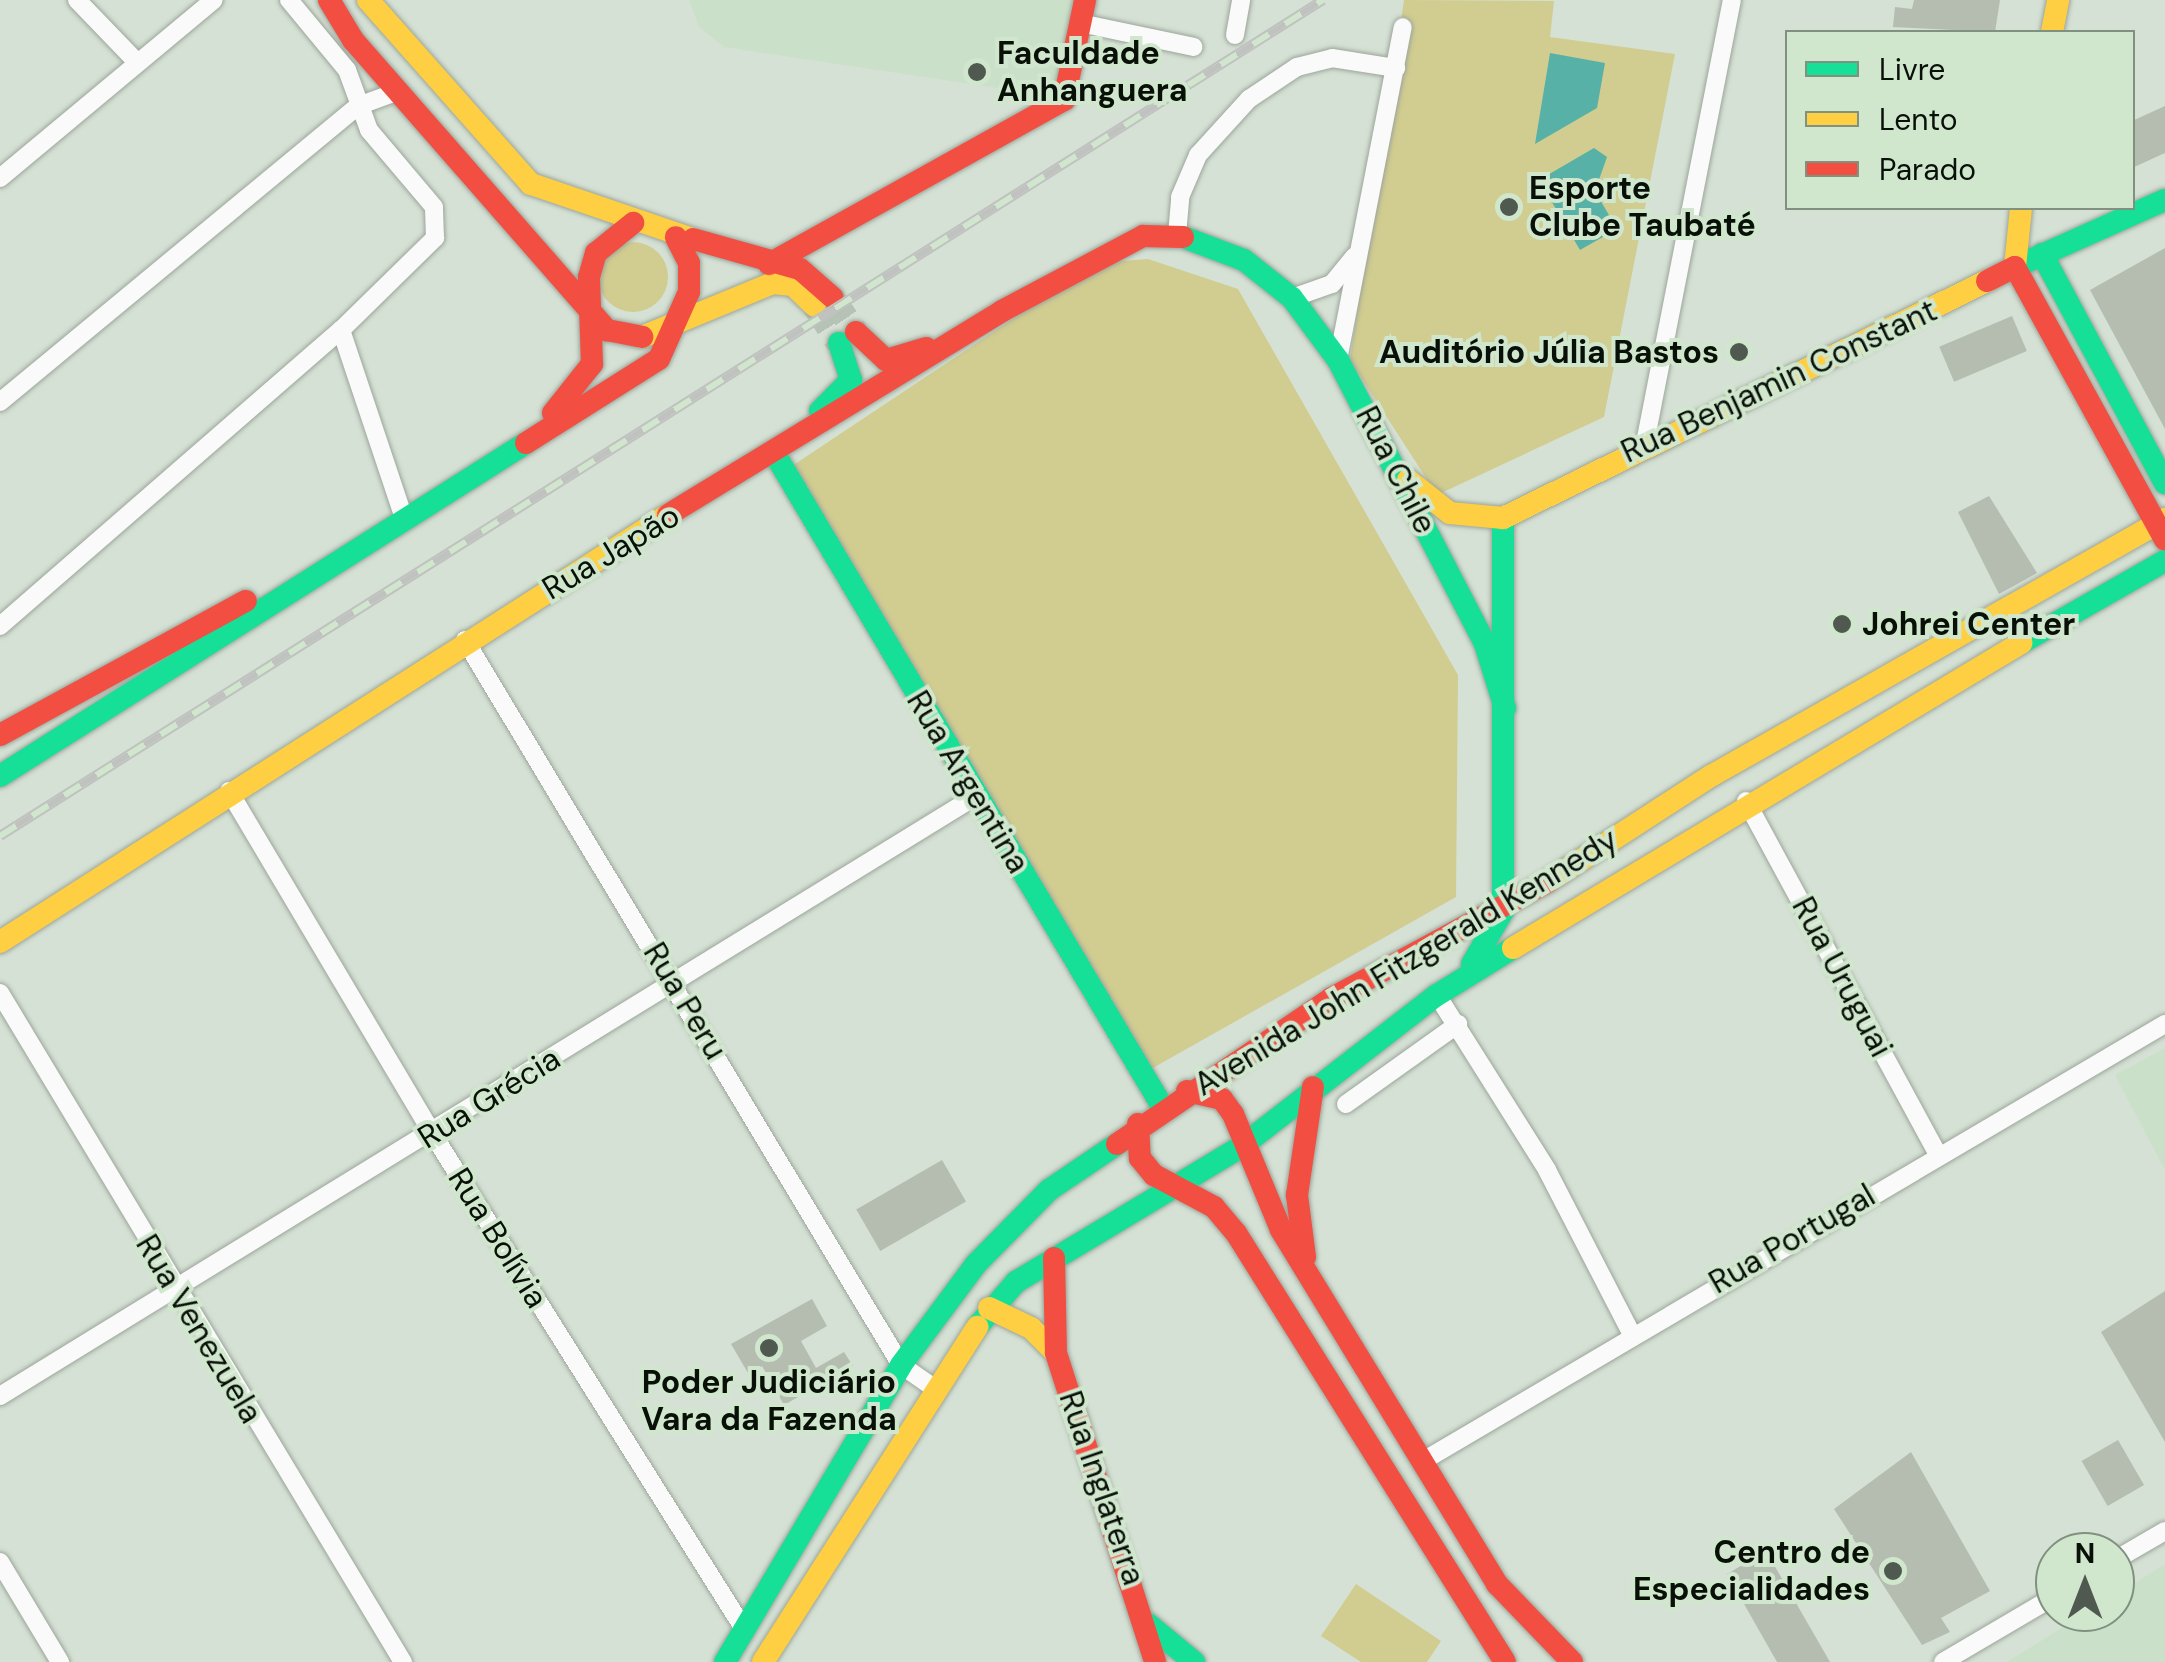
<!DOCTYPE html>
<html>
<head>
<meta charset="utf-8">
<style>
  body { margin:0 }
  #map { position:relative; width:2165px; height:1662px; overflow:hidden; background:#d5e1d4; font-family:"DM Sans",sans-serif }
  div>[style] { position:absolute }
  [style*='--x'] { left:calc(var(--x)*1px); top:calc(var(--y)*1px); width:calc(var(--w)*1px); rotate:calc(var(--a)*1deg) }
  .built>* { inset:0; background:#cbe0c9 }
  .green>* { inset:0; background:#d1cc90 }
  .round { border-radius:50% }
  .water>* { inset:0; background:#58b1a6 }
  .building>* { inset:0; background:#b5bcb0; transform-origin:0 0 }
  .secondary-tunnel>* { height:25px; margin-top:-12.5px; transform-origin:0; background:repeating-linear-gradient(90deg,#b6c2b5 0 25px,transparent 0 37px) }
  .roads { filter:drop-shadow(0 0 2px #9ca59b) drop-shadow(0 0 2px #9ca59b) }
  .street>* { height:18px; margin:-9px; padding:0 9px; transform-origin:9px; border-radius:9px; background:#f9faf9 }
  .fast>* { height:22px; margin:-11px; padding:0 11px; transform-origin:11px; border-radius:11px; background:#16e098 }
  .slow>* { height:22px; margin:-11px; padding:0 11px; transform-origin:11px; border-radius:11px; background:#ffcf43 }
  .jam>* { height:22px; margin:-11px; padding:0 11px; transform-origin:11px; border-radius:11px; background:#f24e42 }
  .rail>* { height:10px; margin-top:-5px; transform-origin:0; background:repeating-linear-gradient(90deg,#d0e7ce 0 19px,#c0c2c0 0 38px); box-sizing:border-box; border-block:2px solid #c0c2c0 }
  .dots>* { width:28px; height:28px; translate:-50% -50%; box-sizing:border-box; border:5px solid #d0e7ce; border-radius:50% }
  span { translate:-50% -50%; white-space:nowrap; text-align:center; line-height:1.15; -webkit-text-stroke:8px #d0e7ce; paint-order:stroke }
  .poi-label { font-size:32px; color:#081008; font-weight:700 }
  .left { translate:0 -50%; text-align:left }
  .right { translate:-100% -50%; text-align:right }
  .street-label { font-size:32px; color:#081008 }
  .legend { position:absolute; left:1785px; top:30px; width:350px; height:180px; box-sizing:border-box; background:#d0e7ce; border:2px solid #80917f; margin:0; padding:12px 18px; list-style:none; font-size:30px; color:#081008 }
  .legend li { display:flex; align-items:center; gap:20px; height:50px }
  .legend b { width:50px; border:2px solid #80917f }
  .north { position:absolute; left:2035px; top:1532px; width:100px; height:100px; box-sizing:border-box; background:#d0e7ce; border:2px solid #80917f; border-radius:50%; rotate:0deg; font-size:28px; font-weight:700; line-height:40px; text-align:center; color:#081008 }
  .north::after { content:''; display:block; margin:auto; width:35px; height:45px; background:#50594f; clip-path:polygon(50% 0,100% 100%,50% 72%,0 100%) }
</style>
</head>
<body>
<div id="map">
  <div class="built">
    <i style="clip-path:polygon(689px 0,1076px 0,1059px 97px,724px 47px,699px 27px)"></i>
    <i style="clip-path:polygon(2165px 1048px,2165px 1170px,2115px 1075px)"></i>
    <i style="clip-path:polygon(2165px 1564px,2165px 1662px,2007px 1662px,2087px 1612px,2115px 1612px,2115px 1595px)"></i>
  </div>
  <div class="green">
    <i style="clip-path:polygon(1404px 0,1554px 1px,1550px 37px,1675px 54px,1604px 417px,1437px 495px,1350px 360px)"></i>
    <i class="round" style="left:598px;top:242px;width:70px;height:70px"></i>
    <i style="clip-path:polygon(1148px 259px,1238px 289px,1458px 675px,1456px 897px,1151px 1069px,792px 466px,1073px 279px,1110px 262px)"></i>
    <i style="clip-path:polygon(1356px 1584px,1441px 1641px,1427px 1662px,1361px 1662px,1321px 1636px)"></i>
  </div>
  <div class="water">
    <i style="clip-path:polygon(1550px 53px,1605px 63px,1597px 108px,1535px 144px)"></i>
    <i style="clip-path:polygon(1594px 148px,1607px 157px,1595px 191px,1617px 229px,1580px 250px,1539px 180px)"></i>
  </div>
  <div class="building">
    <i style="clip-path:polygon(1914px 0,2000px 0,1995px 32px,1893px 27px,1895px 7px,1912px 9px)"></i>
    <i style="clip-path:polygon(2165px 106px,2165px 153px,2132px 168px,2132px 121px)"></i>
    <i style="clip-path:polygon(2165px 248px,2165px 429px,2090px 290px)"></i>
    <i style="left:2012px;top:316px;width:38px;height:79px;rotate:67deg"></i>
    <i style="clip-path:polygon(1989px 496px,2037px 573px,1999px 594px,1958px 512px)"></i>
    <i style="left:942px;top:1160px;width:48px;height:99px;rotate:60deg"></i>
    <i style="clip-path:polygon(2165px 1291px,2165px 1442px,2101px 1332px)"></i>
    <i style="clip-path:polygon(812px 1299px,827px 1326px,801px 1341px,816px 1368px,844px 1352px,853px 1366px,784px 1405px,762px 1366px,748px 1373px,731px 1344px)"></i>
    <i style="left:2118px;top:1440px;width:52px;height:42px;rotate:60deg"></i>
    <i style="clip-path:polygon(1911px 1452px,1990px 1591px,1941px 1618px,1950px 1632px,1922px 1645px,1834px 1509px)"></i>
    <i style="clip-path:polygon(1766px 1551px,1830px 1662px,1777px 1662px,1727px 1574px)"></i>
  </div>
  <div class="secondary-tunnel">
    <i style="--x:832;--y:297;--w:42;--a:55.6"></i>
    <i style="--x:815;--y:306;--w:44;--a:57"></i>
  </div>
  <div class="roads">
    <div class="street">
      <i style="--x:77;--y:0;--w:85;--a:46"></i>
      <i style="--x:1080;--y:23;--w:116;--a:11.9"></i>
      <i style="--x:1235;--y:35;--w:36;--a:-80"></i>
      <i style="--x:0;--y:178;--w:278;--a:-39.8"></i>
      <i style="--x:1177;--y:235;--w:38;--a:-85"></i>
      <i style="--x:1180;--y:197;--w:46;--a:-66.8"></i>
      <i style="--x:1198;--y:155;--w:76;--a:-47.7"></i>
      <i style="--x:1249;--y:99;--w:58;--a:-33.7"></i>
      <i style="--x:1297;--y:67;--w:36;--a:-14"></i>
      <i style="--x:1332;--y:58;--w:65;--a:8.9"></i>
      <i style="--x:1292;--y:298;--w:42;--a:-19.3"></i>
      <i style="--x:1332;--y:284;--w:35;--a:-51"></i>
      <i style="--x:341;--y:330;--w:201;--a:71.5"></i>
      <i style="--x:1338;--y:360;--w:339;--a:-79"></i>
      <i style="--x:0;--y:402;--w:465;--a:-39.6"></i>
      <i style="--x:358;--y:106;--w:40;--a:-20.2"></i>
      <i style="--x:1645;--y:443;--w:451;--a:-78.9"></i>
      <i style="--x:0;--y:626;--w:452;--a:-41"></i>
      <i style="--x:341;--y:330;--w:132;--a:-44.4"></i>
      <i style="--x:435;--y:238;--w:31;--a:-92"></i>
      <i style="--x:434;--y:207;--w:101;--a:-130.2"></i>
      <i style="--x:369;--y:130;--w:64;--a:-110.1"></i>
      <i style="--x:347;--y:70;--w:91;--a:-129.6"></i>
      <i style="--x:465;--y:640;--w:846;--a:58.98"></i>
      <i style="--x:901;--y:1365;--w:44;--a:34.8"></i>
      <i style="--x:229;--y:791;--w:398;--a:59.3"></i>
      <i style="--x:432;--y:1133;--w:586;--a:57.83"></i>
      <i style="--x:1746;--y:801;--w:400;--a:61.5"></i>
      <i style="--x:0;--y:993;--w:781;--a:58.94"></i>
      <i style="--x:1437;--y:995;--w:207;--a:57.8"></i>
      <i style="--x:1547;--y:1170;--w:183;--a:62.7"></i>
      <i style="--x:1346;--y:1104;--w:138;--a:-35.5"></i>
      <i style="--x:0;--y:1396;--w:1146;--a:-31.58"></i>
      <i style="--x:1423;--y:1461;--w:861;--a:-30.5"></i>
      <i style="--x:2115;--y:1560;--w:58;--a:-30.1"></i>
      <i style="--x:0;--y:1562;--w:117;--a:59"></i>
      <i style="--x:1943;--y:1662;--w:130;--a:-30.5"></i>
    </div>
    <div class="fast">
      <i style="--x:1183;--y:237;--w:65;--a:20.7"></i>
      <i style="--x:1244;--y:260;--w:61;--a:38.4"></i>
      <i style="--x:1292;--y:298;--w:77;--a:53.4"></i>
      <i style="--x:1338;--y:360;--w:320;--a:62.6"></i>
      <i style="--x:1485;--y:644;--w:67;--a:72.6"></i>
      <i style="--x:2042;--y:254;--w:260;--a:61.8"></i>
      <i style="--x:2015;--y:267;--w:164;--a:-24.1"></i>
      <i style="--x:820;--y:411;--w:44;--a:-45"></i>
      <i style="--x:851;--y:380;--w:39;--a:-108"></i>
      <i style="--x:776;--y:456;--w:756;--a:59.3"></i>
      <i style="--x:2021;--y:643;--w:166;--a:-29.7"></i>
      <i style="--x:0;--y:776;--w:623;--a:-32.34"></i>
      <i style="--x:1472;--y:964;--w:61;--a:-59.7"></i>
      <i style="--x:1503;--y:911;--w:393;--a:-90"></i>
      <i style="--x:977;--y:1327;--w:60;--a:-49.1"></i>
      <i style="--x:1016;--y:1282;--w:264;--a:-31"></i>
      <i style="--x:1242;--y:1146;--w:247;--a:-37.8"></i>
      <i style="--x:1437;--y:995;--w:89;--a:-31.7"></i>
      <i style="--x:1148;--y:1624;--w:60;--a:39.6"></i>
      <i style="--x:725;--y:1662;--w:345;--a:-59.3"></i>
      <i style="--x:901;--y:1365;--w:126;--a:-53.4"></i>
      <i style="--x:976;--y:1264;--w:104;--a:-45.4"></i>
      <i style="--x:1049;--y:1190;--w:82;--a:-34.1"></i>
    </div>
    <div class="slow">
      <i style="--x:368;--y:0;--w:246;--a:48.5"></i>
      <i style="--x:531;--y:184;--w:171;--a:18.8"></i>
      <i style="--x:2052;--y:32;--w:33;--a:-79"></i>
      <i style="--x:2015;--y:267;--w:59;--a:-84.2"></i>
      <i style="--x:642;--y:337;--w:142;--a:-22.4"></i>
      <i style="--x:773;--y:283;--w:20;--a:6"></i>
      <i style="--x:793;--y:285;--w:30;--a:44"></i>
      <i style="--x:1408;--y:480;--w:53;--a:38.2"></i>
      <i style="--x:1450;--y:513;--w:53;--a:5.4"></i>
      <i style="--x:1503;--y:518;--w:539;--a:-26.09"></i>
      <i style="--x:1547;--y:882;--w:195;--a:-32.9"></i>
      <i style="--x:1711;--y:776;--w:522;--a:-29.51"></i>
      <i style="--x:0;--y:942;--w:793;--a:-32.59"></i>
      <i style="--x:1513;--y:948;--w:593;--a:-30.98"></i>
      <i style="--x:989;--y:1308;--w:47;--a:25.5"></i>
      <i style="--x:1031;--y:1328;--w:35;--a:45"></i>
      <i style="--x:763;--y:1662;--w:398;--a:-57.4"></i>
    </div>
    <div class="jam">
      <i style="--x:329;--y:0;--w:47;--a:59"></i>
      <i style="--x:353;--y:40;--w:386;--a:48.8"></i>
      <i style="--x:607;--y:330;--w:36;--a:11"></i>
      <i style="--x:693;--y:239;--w:111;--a:15.7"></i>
      <i style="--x:800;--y:269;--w:43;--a:41.2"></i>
      <i style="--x:769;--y:264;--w:338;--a:-29.1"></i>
      <i style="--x:1064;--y:100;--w:102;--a:-78.1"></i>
      <i style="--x:1987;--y:281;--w:31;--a:-27"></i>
      <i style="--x:2015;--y:267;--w:311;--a:61.2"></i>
      <i style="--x:856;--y:332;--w:41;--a:43"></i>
      <i style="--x:886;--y:360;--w:42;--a:-16.7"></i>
      <i style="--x:553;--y:413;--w:63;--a:-51.5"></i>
      <i style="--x:592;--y:364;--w:87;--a:-92"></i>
      <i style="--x:589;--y:277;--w:25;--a:-74"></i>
      <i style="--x:596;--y:253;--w:48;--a:-39"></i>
      <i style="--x:526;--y:443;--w:157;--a:-32.3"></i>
      <i style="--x:659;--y:359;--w:73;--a:-65.9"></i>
      <i style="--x:689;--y:292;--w:29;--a:-90"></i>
      <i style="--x:689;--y:263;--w:29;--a:-117"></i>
      <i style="--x:668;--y:515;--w:391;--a:-31.4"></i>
      <i style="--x:1002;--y:311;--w:160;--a:-28"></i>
      <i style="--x:1143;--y:236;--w:40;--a:1.4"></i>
      <i style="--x:0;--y:735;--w:280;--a:-28.6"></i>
      <i style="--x:1187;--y:1091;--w:36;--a:13"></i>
      <i style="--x:1222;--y:1099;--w:19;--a:54"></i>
      <i style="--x:1233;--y:1114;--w:126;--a:67.5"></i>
      <i style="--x:1281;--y:1230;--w:415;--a:58.6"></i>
      <i style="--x:1497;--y:1584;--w:108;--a:46.1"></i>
      <i style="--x:1138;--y:1124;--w:34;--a:87"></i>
      <i style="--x:1140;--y:1158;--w:22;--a:51"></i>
      <i style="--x:1154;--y:1175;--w:68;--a:28.1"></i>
      <i style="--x:1214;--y:1207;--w:34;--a:50"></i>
      <i style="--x:1236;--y:1233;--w:506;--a:57.91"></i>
      <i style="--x:1117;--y:1144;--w:260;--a:-34.2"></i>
      <i style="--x:1332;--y:998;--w:244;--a:-28.3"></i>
      <i style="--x:1305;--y:1257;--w:63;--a:-97.4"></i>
      <i style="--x:1297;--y:1195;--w:109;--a:-81.6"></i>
      <i style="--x:1054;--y:1258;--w:95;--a:88.8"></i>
      <i style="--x:1056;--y:1353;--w:324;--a:72.2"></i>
    </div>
  </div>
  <div class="rail">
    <i style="--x:0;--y:836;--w:1565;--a:-32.29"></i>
  </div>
  <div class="dots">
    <i style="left:977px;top:72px;background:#50594f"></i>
    <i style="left:1509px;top:207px;background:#50594f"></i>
    <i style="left:1739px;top:352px;background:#50594f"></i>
    <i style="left:1842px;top:624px;background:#50594f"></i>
    <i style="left:769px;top:1348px;background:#50594f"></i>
    <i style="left:1893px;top:1571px;background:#50594f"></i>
  </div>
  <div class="poi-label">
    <span class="left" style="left:997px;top:72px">Faculdade<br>Anhanguera</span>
    <span class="left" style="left:1529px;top:207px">Esporte<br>Clube Taubaté</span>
    <span class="right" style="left:1719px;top:352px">Auditório Júlia Bastos</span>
    <span class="left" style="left:1862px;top:624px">Johrei Center</span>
    <span style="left:769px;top:1401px">Poder Judiciário<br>Vara da Fazenda</span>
    <span class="right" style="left:1870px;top:1571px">Centro de<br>Especialidades</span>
  </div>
  <div class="street-label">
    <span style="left:1779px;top:381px;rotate:-25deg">Rua Benjamin Constant</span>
    <span style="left:1396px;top:470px;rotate:63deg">Rua Chile</span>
    <span style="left:611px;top:552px;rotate:-31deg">Rua Japão</span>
    <span style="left:968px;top:782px;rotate:59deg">Rua Argentina</span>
    <span style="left:1406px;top:962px;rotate:-31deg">Avenida John Fitzgerald Kennedy</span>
    <span style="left:1842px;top:977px;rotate:62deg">Rua Uruguai</span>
    <span style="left:685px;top:1001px;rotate:59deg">Rua Peru</span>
    <span style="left:489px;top:1098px;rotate:-32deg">Rua Grécia</span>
    <span style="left:498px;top:1238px;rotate:58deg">Rua Bolívia</span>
    <span style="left:1792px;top:1239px;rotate:-30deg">Rua Portugal</span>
    <span style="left:199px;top:1329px;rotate:59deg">Rua Venezuela</span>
    <span style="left:1102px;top:1488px;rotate:71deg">Rua Inglaterra</span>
  </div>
  <ul class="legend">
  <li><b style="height:12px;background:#16e098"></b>Livre</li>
  <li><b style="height:12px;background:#ffcf43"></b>Lento</li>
  <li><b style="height:12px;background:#f24e42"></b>Parado</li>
  </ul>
  <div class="north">N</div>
</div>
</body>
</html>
